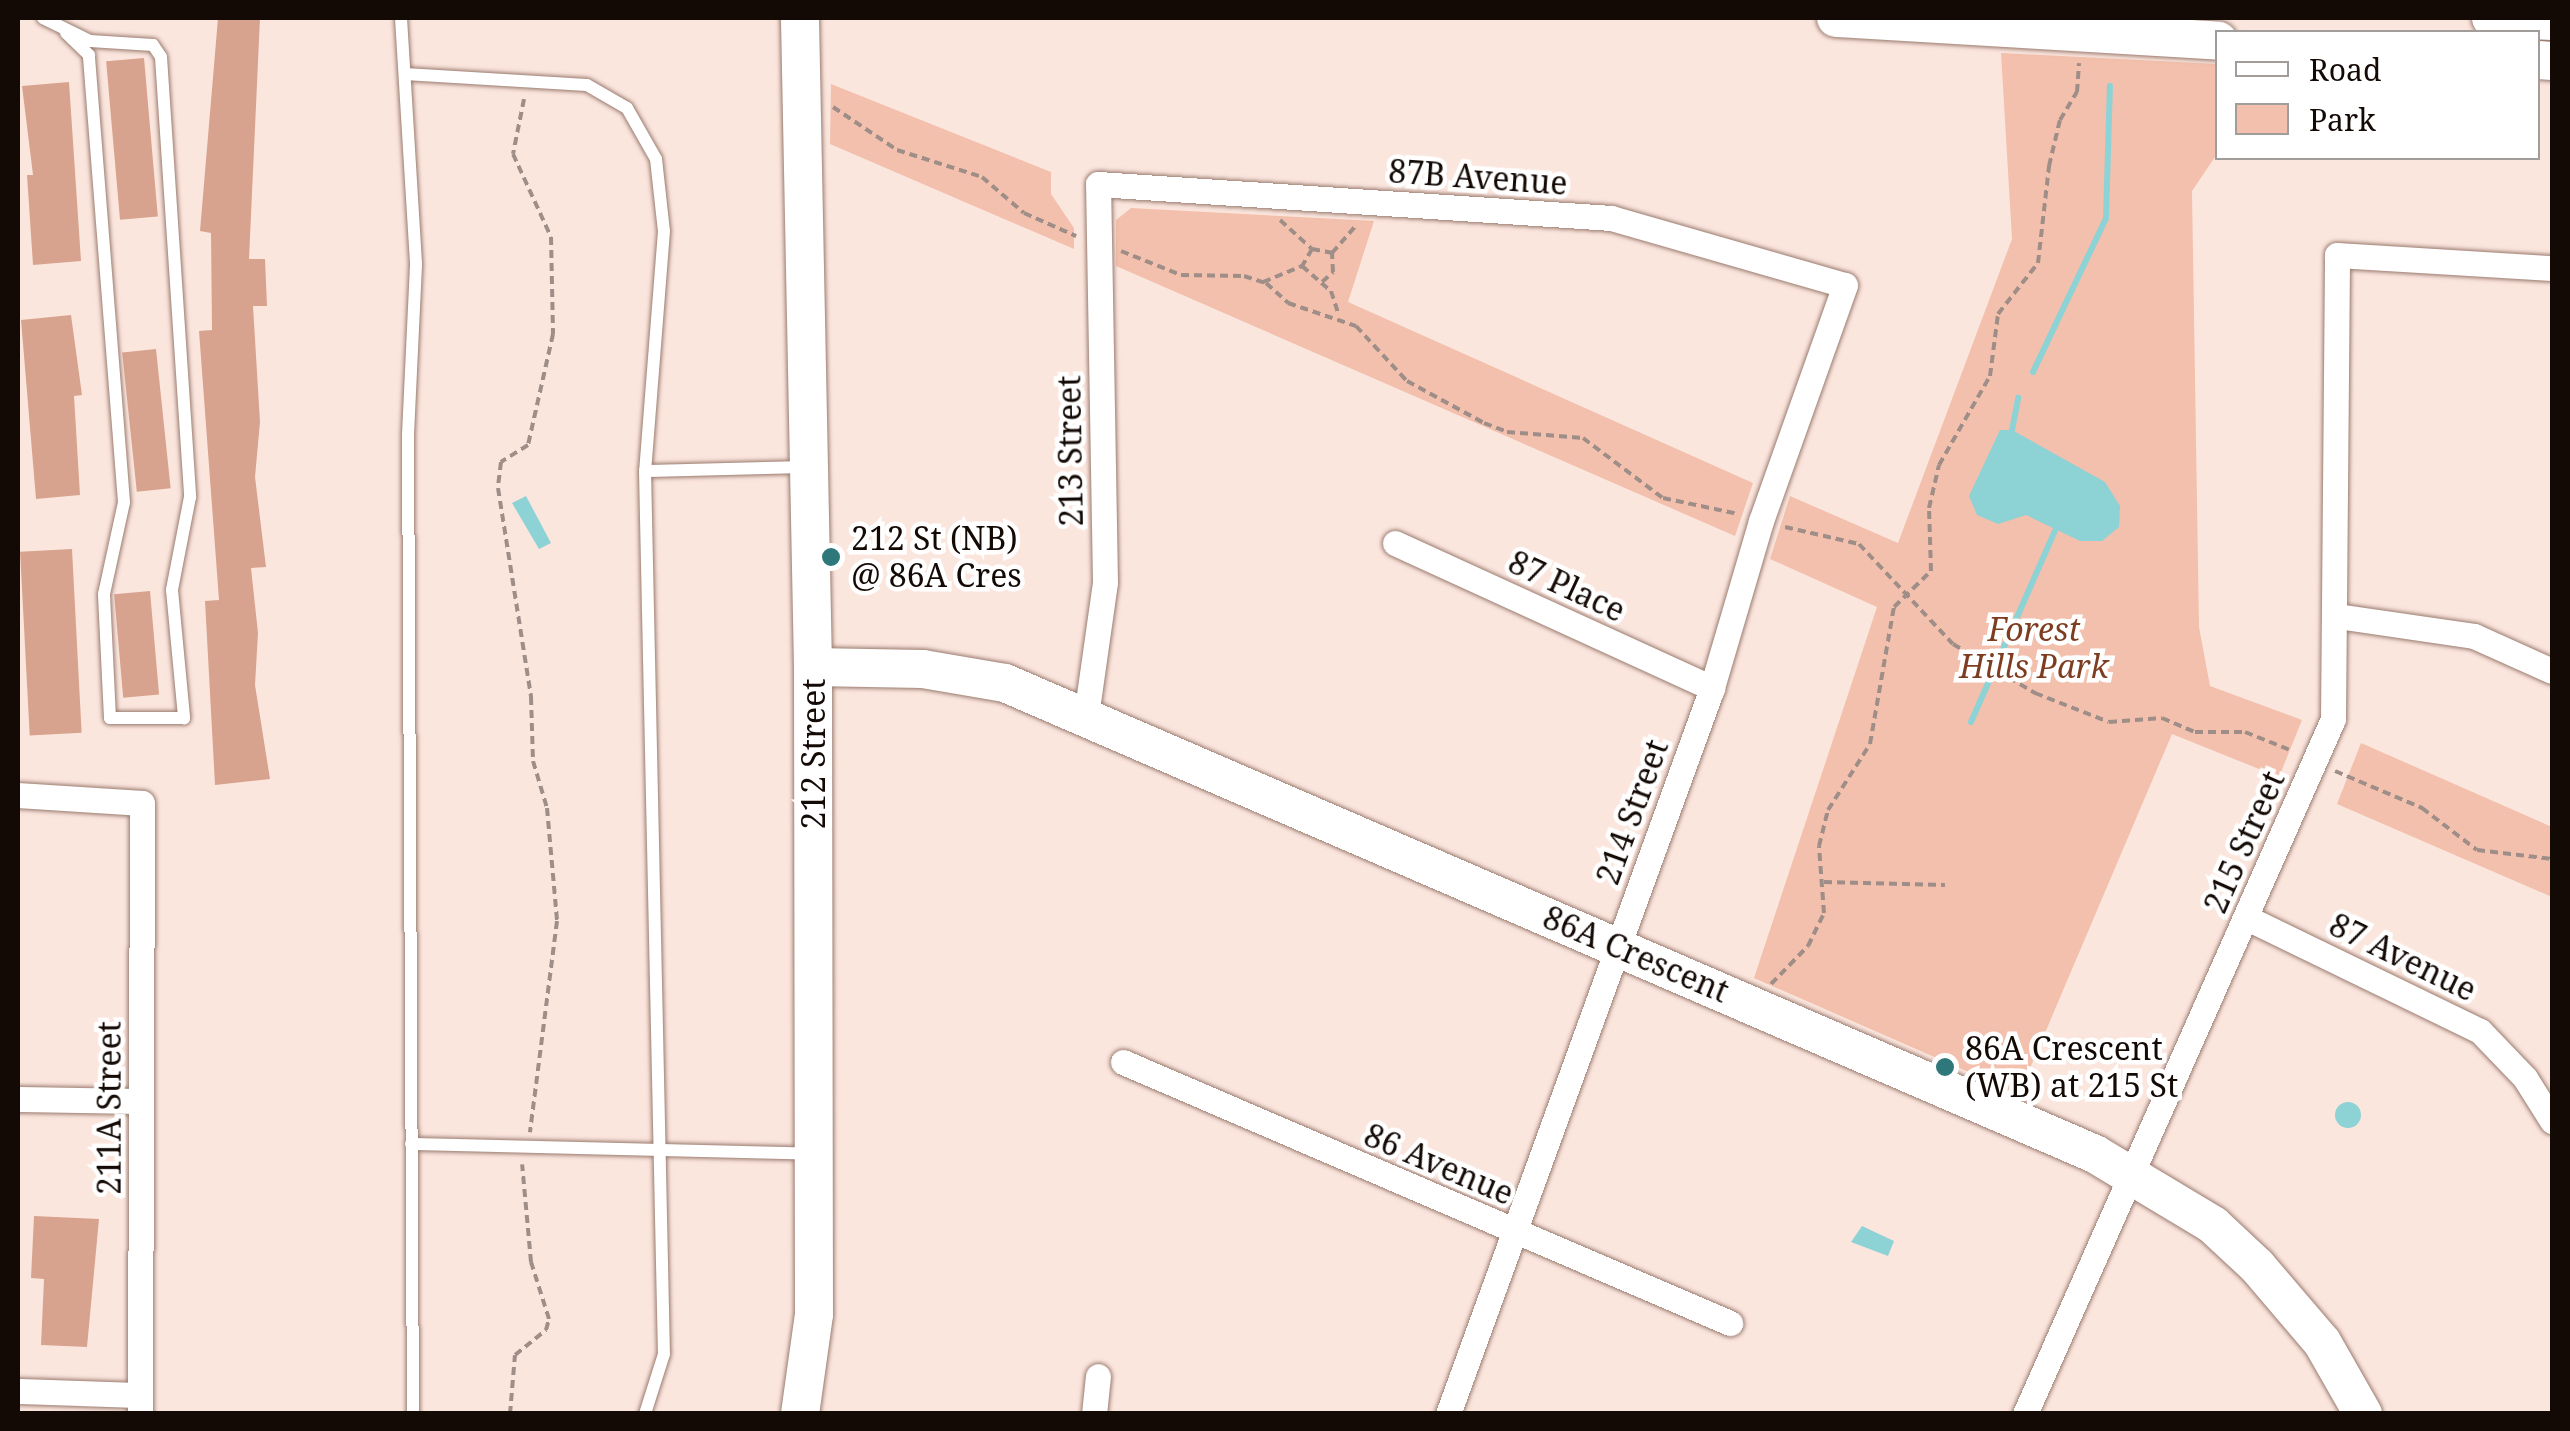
<!DOCTYPE html>
<html>
<head>
<meta charset="utf-8">
<style>
  body { margin:0 }
  #map { position:relative; width:2570px; height:1431px; overflow:hidden; background:#fbe6de; font-family:"Noto Serif",serif }
  div>[style] { position:absolute }
  [style*='--x'] { left:calc(var(--x)*1px); top:calc(var(--y)*1px); width:calc(var(--w)*1px); rotate:calc(var(--a)*1deg) }
  .green>* { inset:0; background:#f2c0ac }
  .water>* { inset:0; background:#8dd2d5 }
  .round { border-radius:50% }
  .stream>* { height:6px; margin:-3px; padding:0 3px; transform-origin:3px; border-radius:3px; background:#8dd2d5 }
  .building>* { inset:0; background:#d8a38e; transform-origin:0 0 }
  .path>* { height:4px; margin-top:-2px; transform-origin:0; background:repeating-linear-gradient(90deg,#9f8e88 0 8px,transparent 0 13px) }
  .roads { filter:drop-shadow(0 0 2px #9a7b6f) drop-shadow(0 0 2px #9a7b6f) }
  .lane>* { height:12px; margin:-6px; padding:0 6px; transform-origin:6px; border-radius:6px; background:#fff }
  .street>* { height:25px; margin:-12.5px; padding:0 12.5px; transform-origin:12.5px; border-radius:12.5px; background:#fff }
  .secondary>* { height:38px; margin:-19px; padding:0 19px; transform-origin:19px; border-radius:19px; background:#fff }
  .dots>* { width:28px; height:28px; translate:-50% -50%; box-sizing:border-box; border:5px solid #fff; border-radius:50% }
  span { translate:-50% -50%; white-space:nowrap; text-align:center; line-height:1.15; -webkit-text-stroke:9px #fff; paint-order:stroke }
  .street-label { font-size:32px; color:#130905 }
  .poi-label { font-size:32px; color:#130905 }
  .left { translate:0 -50%; text-align:left }
  .park-label { font-size:32px; color:#7e3d21; font-style:italic }
  .frame { position:absolute; inset:0; border:20px solid #130905; pointer-events:none }
  .legend { position:absolute; left:2215px; top:30px; width:325px; height:130px; box-sizing:border-box; background:#fff; border:2px solid #a19d9b; margin:0; padding:12px 18px; list-style:none; font-size:30px; color:#130905 }
  .legend li { display:flex; align-items:center; gap:20px; height:50px }
  .legend b { width:50px; border:2px solid #a19d9b }
</style>
</head>
<body>
<div id="map">
  <div class="green">
    <i style="clip-path:polygon(2001px 53px,2217px 64px,2217px 154px,2192px 191px,2199px 627px,2210px 686px,2302px 720px,2279px 777px,2172px 734px,2019px 1094px,1754px 978px,1877px 607px,1770px 559px,1790px 496px,1898px 543px,2012px 239px)"></i>
    <i style="clip-path:polygon(831px 84px,1051px 172px,1051px 194px,1074px 228px,1074px 249px,830px 144px)"></i>
    <i style="clip-path:polygon(1131px 208px,1374px 221px,1348px 302px,1753px 483px,1735px 536px,1116px 266px,1116px 220px)"></i>
    <i style="clip-path:polygon(2361px 743px,2552px 827px,2552px 897px,2337px 804px)"></i>
  </div>
  <div class="water">
    <i style="clip-path:polygon(2000px 430px,2012px 430px,2105px 482px,2120px 506px,2119px 527px,2102px 541px,2080px 541px,2026px 515px,1998px 524px,1977px 515px,1969px 496px)"></i>
    <i style="clip-path:polygon(526px 496px,551px 543px,539px 549px,512px 503px)"></i>
    <i class="round" style="left:2335px;top:1102px;width:26px;height:26px"></i>
    <i style="clip-path:polygon(1862px 1226px,1894px 1241px,1888px 1256px,1851px 1242px)"></i>
  </div>
  <div class="stream">
    <i style="--x:2033;--y:372;--w:170;--a:-64.6"></i>
    <i style="--x:2106;--y:218;--w:132;--a:-88.3"></i>
    <i style="--x:2012;--y:430;--w:33;--a:-79"></i>
    <i style="--x:1971;--y:722;--w:209;--a:-66.3"></i>
  </div>
  <div class="building">
    <i style="clip-path:polygon(218px 18px,260px 18px,249px 259px,265px 259px,267px 306px,253px 306px,260px 422px,255px 477px,266px 567px,251px 568px,258px 633px,255px 685px,270px 779px,215px 785px,205px 601px,219px 600px,199px 331px,212px 330px,211px 233px,200px 231px)"></i>
    <i style="left:144px;top:58px;width:159px;height:38px;rotate:85deg"></i>
    <i style="clip-path:polygon(69px 82px,81px 261px,33px 265px,27px 175px,33px 175px,22px 86px)"></i>
    <i style="clip-path:polygon(71px 315px,82px 395px,74px 396px,80px 495px,36px 499px,21px 320px)"></i>
    <i style="left:156px;top:349px;width:140px;height:34px;rotate:84deg"></i>
    <i style="left:72px;top:549px;width:184px;height:52px;rotate:87deg"></i>
    <i style="left:150px;top:591px;width:104px;height:36px;rotate:85deg"></i>
    <i style="clip-path:polygon(34px 1216px,99px 1219px,87px 1347px,41px 1345px,44px 1279px,31px 1278px)"></i>
  </div>
  <div class="path">
    <i style="--x:524;--y:99;--w:56;--a:101.3"></i>
    <i style="--x:513;--y:154;--w:91;--a:65.4"></i>
    <i style="--x:551;--y:237;--w:97;--a:88.8"></i>
    <i style="--x:553;--y:334;--w:114;--a:102.7"></i>
    <i style="--x:528;--y:445;--w:32;--a:148"></i>
    <i style="--x:501;--y:462;--w:26;--a:97"></i>
    <i style="--x:498;--y:488;--w:212;--a:81"></i>
    <i style="--x:531;--y:697;--w:64;--a:88.2"></i>
    <i style="--x:533;--y:761;--w:49;--a:73.4"></i>
    <i style="--x:547;--y:808;--w:113;--a:84.9"></i>
    <i style="--x:557;--y:921;--w:213;--a:97.3"></i>
    <i style="--x:833;--y:107;--w:77;--a:33.9"></i>
    <i style="--x:897;--y:150;--w:89;--a:17.6"></i>
    <i style="--x:982;--y:177;--w:55;--a:40.6"></i>
    <i style="--x:1024;--y:213;--w:57;--a:23.9"></i>
    <i style="--x:1280;--y:220;--w:43;--a:42.2"></i>
    <i style="--x:1312;--y:249;--w:20;--a:120"></i>
    <i style="--x:1312;--y:249;--w:20;--a:11"></i>
    <i style="--x:1332;--y:253;--w:38;--a:-49"></i>
    <i style="--x:1121;--y:251;--w:65;--a:21.8"></i>
    <i style="--x:1181;--y:275;--w:63;--a:0.9"></i>
    <i style="--x:1244;--y:276;--w:23;--a:18"></i>
    <i style="--x:1266;--y:283;--w:30;--a:42"></i>
    <i style="--x:1288;--y:303;--w:72;--a:18.7"></i>
    <i style="--x:1356;--y:326;--w:75;--a:47.2"></i>
    <i style="--x:1407;--y:381;--w:88;--a:28.6"></i>
    <i style="--x:1484;--y:423;--w:25;--a:21"></i>
    <i style="--x:1507;--y:432;--w:76;--a:4.5"></i>
    <i style="--x:1583;--y:438;--w:100;--a:36.9"></i>
    <i style="--x:1663;--y:498;--w:77;--a:12"></i>
    <i style="--x:1263;--y:282;--w:42;--a:-22.3"></i>
    <i style="--x:1302;--y:266;--w:38;--a:41"></i>
    <i style="--x:1331;--y:291;--w:25;--a:72"></i>
    <i style="--x:1322;--y:282;--w:15;--a:-42"></i>
    <i style="--x:1333;--y:272;--w:19;--a:-93"></i>
    <i style="--x:1785;--y:527;--w:76;--a:12.9"></i>
    <i style="--x:1859;--y:544;--w:137;--a:46.8"></i>
    <i style="--x:1953;--y:644;--w:96;--a:30.9"></i>
    <i style="--x:2035;--y:693;--w:79;--a:21.4"></i>
    <i style="--x:2109;--y:722;--w:53;--a:-4.3"></i>
    <i style="--x:2162;--y:718;--w:36;--a:23"></i>
    <i style="--x:2195;--y:732;--w:50;--a:0"></i>
    <i style="--x:2245;--y:732;--w:48;--a:21.8"></i>
    <i style="--x:2335;--y:771;--w:95;--a:23"></i>
    <i style="--x:2422;--y:808;--w:69;--a:37.4"></i>
    <i style="--x:2477;--y:850;--w:76;--a:6.8"></i>
    <i style="--x:1824;--y:882;--w:121;--a:1.4"></i>
    <i style="--x:1771;--y:984;--w:53;--a:-45.8"></i>
    <i style="--x:1808;--y:946;--w:37;--a:-64"></i>
    <i style="--x:1824;--y:913;--w:67;--a:-94.3"></i>
    <i style="--x:1819;--y:846;--w:37;--a:-76"></i>
    <i style="--x:1828;--y:810;--w:78;--a:-57.5"></i>
    <i style="--x:1870;--y:744;--w:139;--a:-80.1"></i>
    <i style="--x:1894;--y:607;--w:52;--a:-44.2"></i>
    <i style="--x:1931;--y:571;--w:63;--a:-91.8"></i>
    <i style="--x:1929;--y:508;--w:44;--a:-76.9"></i>
    <i style="--x:1939;--y:465;--w:103;--a:-60.2"></i>
    <i style="--x:1990;--y:376;--w:63;--a:-82.6"></i>
    <i style="--x:1998;--y:314;--w:65;--a:-51.9"></i>
    <i style="--x:2038;--y:263;--w:98;--a:-83.5"></i>
    <i style="--x:2049;--y:166;--w:47;--a:-76.6"></i>
    <i style="--x:2060;--y:120;--w:33;--a:-59"></i>
    <i style="--x:2077;--y:92;--w:29;--a:-86"></i>
    <i style="--x:510;--y:1414;--w:59;--a:-85.2"></i>
    <i style="--x:515;--y:1355;--w:40;--a:-39"></i>
    <i style="--x:546;--y:1330;--w:11;--a:-75"></i>
    <i style="--x:549;--y:1319;--w:60;--a:-107.5"></i>
    <i style="--x:531;--y:1262;--w:98;--a:-95.2"></i>
  </div>
  <div class="roads">
    <div class="lane">
      <i style="--x:43;--y:18;--w:52;--a:26.1"></i>
      <i style="--x:90;--y:41;--w:63;--a:3.6"></i>
      <i style="--x:153;--y:45;--w:14;--a:56"></i>
      <i style="--x:161;--y:57;--w:441;--a:86.2"></i>
      <i style="--x:190;--y:497;--w:95;--a:101"></i>
      <i style="--x:172;--y:590;--w:129;--a:84.6"></i>
      <i style="--x:184;--y:718;--w:74;--a:180"></i>
      <i style="--x:110;--y:718;--w:124;--a:-92.8"></i>
      <i style="--x:104;--y:594;--w:94;--a:-77.7"></i>
      <i style="--x:124;--y:502;--w:448;--a:-94.5"></i>
      <i style="--x:89;--y:55;--w:32;--a:-136"></i>
      <i style="--x:401;--y:18;--w:247;--a:86.5"></i>
      <i style="--x:416;--y:265;--w:170;--a:92.7"></i>
      <i style="--x:408;--y:435;--w:979;--a:89.71"></i>
      <i style="--x:405;--y:74;--w:182;--a:3.5"></i>
      <i style="--x:587;--y:85;--w:46;--a:29.9"></i>
      <i style="--x:627;--y:108;--w:59;--a:60.4"></i>
      <i style="--x:656;--y:159;--w:72;--a:83.7"></i>
      <i style="--x:664;--y:231;--w:241;--a:94.5"></i>
      <i style="--x:645;--y:471;--w:883;--a:88.77"></i>
      <i style="--x:664;--y:1354;--w:63;--a:107.6"></i>
      <i style="--x:645;--y:471;--w:163;--a:-1.4"></i>
      <i style="--x:411;--y:1144;--w:398;--a:1.4"></i>
    </div>
    <div class="street">
      <i style="--x:1395;--y:543;--w:349;--a:24.6"></i>
      <i style="--x:2337;--y:616;--w:138;--a:8.3"></i>
      <i style="--x:2474;--y:636;--w:85;--a:24.2"></i>
      <i style="--x:1086;--y:716;--w:135;--a:-81.9"></i>
      <i style="--x:1105;--y:582;--w:398;--a:-91"></i>
      <i style="--x:1098;--y:184;--w:514;--a:3.79"></i>
      <i style="--x:1611;--y:218;--w:243;--a:16"></i>
      <i style="--x:1845;--y:285;--w:251;--a:109.6"></i>
      <i style="--x:1761;--y:521;--w:174;--a:106.4"></i>
      <i style="--x:1712;--y:688;--w:773;--a:109.98"></i>
      <i style="--x:18;--y:795;--w:124;--a:3.7"></i>
      <i style="--x:142;--y:803;--w:611;--a:90.19"></i>
      <i style="--x:2247;--y:918;--w:259;--a:25.9"></i>
      <i style="--x:2480;--y:1031;--w:65;--a:46.2"></i>
      <i style="--x:2525;--y:1078;--w:51;--a:57.9"></i>
      <i style="--x:1123;--y:1062;--w:661;--a:23.27"></i>
      <i style="--x:18;--y:1099;--w:123;--a:0.9"></i>
      <i style="--x:18;--y:1391;--w:122;--a:1.9"></i>
      <i style="--x:1094;--y:1414;--w:38;--a:-84"></i>
      <i style="--x:2025;--y:1414;--w:760;--a:-66.1"></i>
      <i style="--x:2333;--y:719;--w:464;--a:-89.5"></i>
      <i style="--x:2337;--y:255;--w:215;--a:3.5"></i>
    </div>
    <div class="secondary">
      <i style="--x:1836;--y:18;--w:383;--a:3.4"></i>
      <i style="--x:2491;--y:18;--w:61;--a:2.8"></i>
      <i style="--x:2538;--y:60;--w:14;--a:4"></i>
      <i style="--x:813;--y:667;--w:110;--a:1"></i>
      <i style="--x:923;--y:669;--w:83;--a:9.7"></i>
      <i style="--x:1005;--y:683;--w:1187;--a:23.37"></i>
      <i style="--x:2095;--y:1154;--w:138;--a:31"></i>
      <i style="--x:2213;--y:1225;--w:60;--a:43"></i>
      <i style="--x:2257;--y:1266;--w:100;--a:49.5"></i>
      <i style="--x:2322;--y:1342;--w:83;--a:60.3"></i>
      <i style="--x:800;--y:1414;--w:101;--a:-82"></i>
      <i style="--x:814;--y:1314;--w:647;--a:-90.09"></i>
      <i style="--x:813;--y:667;--w:649;--a:-91.15"></i>
    </div>
  </div>
  <div class="dots">
    <i style="left:831px;top:557px;background:#2e787b"></i>
    <i style="left:1945px;top:1067px;background:#2e787b"></i>
  </div>
  <div class="street-label">
    <span style="left:1478px;top:177px;rotate:4deg">87B Avenue</span>
    <span style="left:1070px;top:451px;rotate:-91deg">213 Street</span>
    <span style="left:1567px;top:586px;rotate:25deg">87 Place</span>
    <span style="left:813px;top:754px;rotate:-90deg">212 Street</span>
    <span style="left:1632px;top:812px;rotate:-70deg">214 Street</span>
    <span style="left:2244px;top:842px;rotate:-66deg">215 Street</span>
    <span style="left:1636px;top:954px;rotate:23deg">86A Crescent</span>
    <span style="left:2403px;top:957px;rotate:26deg">87 Avenue</span>
    <span style="left:109px;top:1108px;rotate:-90deg">211A Street</span>
    <span style="left:1439px;top:1164px;rotate:23deg">86 Avenue</span>
  </div>
  <div class="poi-label">
    <span class="left" style="left:851px;top:557px">212 St (NB)<br>@ 86A Cres</span>
    <span class="left" style="left:1965px;top:1067px">86A Crescent<br>(WB) at 215 St</span>
  </div>
  <div class="park-label">
    <span style="left:2034px;top:648px">Forest<br>Hills Park</span>
  </div>
  <div class="frame"></div>
  <ul class="legend">
  <li><b style="height:12px;background:#fff"></b>Road</li>
  <li><b style="height:28px;background:#f2c0ac"></b>Park</li>
  </ul>
</div>
</body>
</html>
